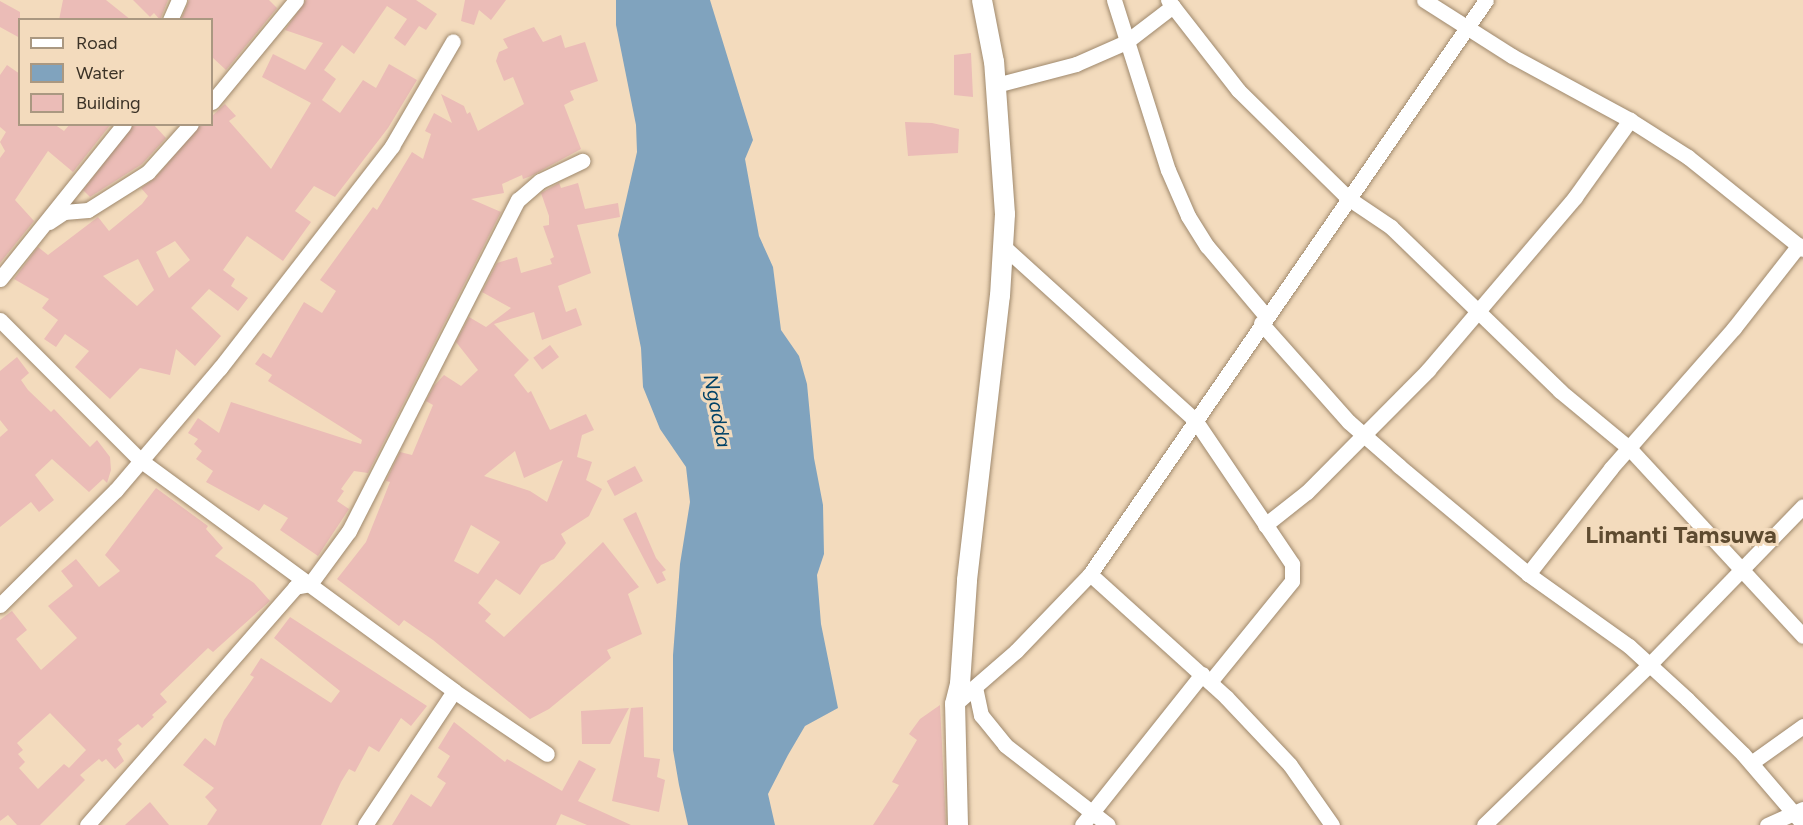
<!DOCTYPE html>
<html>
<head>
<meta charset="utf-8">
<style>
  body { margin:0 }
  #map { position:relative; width:1803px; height:825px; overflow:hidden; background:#f3dbbd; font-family:Figtree,sans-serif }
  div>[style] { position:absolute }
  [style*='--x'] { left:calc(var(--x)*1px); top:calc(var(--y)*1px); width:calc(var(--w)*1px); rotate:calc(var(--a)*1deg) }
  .water>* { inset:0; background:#80a3be }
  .building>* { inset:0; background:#ebbcb7; transform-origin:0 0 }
  .roads { filter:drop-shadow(0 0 2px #9f896d) drop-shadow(0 0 2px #9f896d) }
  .minor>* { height:15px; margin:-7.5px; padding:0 7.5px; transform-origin:7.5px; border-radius:7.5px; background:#fff }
  .tertiary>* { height:20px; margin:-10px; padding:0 10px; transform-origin:10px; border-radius:10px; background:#fff }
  span { translate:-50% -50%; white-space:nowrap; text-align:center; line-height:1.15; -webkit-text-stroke:6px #f3dbbd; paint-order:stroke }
  .water-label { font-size:20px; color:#004267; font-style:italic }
  .district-label { font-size:24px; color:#5e4b30; font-weight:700 }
  .legend { position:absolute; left:18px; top:18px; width:195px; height:108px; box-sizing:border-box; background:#f3dbbd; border:2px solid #aa9881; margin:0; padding:8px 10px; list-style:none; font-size:18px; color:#3c3327 }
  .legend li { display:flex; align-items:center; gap:12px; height:30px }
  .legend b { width:30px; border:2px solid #aa9881 }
</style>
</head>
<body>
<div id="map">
  <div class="water">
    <i style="clip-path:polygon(616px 0,710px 0,753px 140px,745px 159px,759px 236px,773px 267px,781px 330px,799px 356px,807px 384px,814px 458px,823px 505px,824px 554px,817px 575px,821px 624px,838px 708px,805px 726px,788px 755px,768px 794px,775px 825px,688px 825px,679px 785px,673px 750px,673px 655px,680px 564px,690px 502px,686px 467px,660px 429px,643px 387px,641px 348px,618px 235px,637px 152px,636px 125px,616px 25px)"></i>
  </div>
  <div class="building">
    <i style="clip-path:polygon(63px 0,106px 0,131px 20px,59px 20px)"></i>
    <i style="clip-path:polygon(133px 0,168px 0,160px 20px,154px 13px,150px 17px)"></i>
    <i style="clip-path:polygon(189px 0,269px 0,277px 8px,226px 70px,212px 57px,212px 20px,181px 20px)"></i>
    <i style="clip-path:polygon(evenodd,306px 0,416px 0,437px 14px,426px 30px,419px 26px,405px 46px,394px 38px,407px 19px,387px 6px,354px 54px,342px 45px,324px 70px,336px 79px,322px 100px,340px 113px,363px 80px,376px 88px,389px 64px,417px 80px,388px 128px,335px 197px,314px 186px,295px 211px,311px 222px,283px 261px,247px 236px,223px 270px,235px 279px,231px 286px,248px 298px,238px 311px,209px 289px,191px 308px,221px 336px,195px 366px,176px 349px,170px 375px,140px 368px,110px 399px,75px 367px,89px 351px,65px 334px,56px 347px,44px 339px,58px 320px,42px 308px,49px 299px,14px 279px,38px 247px,48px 255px,98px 217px,109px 231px,142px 204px,148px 196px,141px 188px,155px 178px,201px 124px,212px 124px,212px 116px,225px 104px,236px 116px,229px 121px,271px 169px,311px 103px,262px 77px,273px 54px,305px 70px,323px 43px,285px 30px,306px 0,175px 241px,190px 260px,169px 278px,156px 252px,175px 241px,306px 0,138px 259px,154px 290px,137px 306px,103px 276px,138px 259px)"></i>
    <i style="clip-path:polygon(465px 0,506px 0,491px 20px,479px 10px,474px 25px,461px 21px)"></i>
    <i style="clip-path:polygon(0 1px,20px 12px,20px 38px,0 27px)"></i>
    <i style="clip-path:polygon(534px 27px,543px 42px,561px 35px,565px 48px,585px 42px,598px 81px,570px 91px,574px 100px,564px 105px,581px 149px,531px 176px,523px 179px,522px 175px,502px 184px,504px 193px,471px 199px,501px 212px,368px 473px,354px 471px,341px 489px,344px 491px,337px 501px,349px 509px,318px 556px,280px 530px,288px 518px,264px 504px,259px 511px,206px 482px,213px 471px,196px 459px,202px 451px,194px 444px,198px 439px,188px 433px,198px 418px,219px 433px,231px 402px,361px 444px,362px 440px,268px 381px,272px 375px,255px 364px,263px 353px,271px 358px,304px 302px,322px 313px,336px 291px,320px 280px,373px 207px,377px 210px,412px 152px,423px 159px,431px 134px,425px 131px,434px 113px,452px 123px,441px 94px,464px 106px,467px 114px,470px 112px,478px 131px,524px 104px,513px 77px,504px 81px,496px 61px,499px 52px,508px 48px,503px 39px)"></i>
    <i style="clip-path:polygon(971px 53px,973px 97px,954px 95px,954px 55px)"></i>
    <i style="clip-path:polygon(7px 65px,20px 74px,20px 124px,54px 124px,64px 131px,70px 124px,111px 124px,73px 172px,48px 151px,15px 200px,34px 221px,0 263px,0 158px,5px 151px,0 142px,6px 132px,0 127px,0 75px)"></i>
    <i style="clip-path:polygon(905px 122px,932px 123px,959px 129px,958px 153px,908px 156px)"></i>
    <i style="clip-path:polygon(134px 124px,153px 124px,166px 138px,142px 164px,90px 197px,83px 190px)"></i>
    <i style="clip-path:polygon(evenodd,559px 183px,561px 188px,578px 183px,585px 209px,618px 203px,620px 217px,577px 225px,591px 273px,558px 286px,566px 312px,576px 308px,582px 325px,542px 340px,534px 312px,494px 324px,529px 360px,514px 375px,528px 393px,531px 391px,550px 430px,586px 414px,594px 430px,582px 435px,577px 457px,592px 462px,586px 480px,602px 489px,589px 516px,561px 534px,566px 543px,554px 559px,541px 565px,520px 595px,496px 579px,478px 603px,491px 614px,485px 621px,504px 637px,603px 542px,639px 587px,628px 594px,642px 634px,607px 650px,611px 658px,549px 709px,530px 719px,433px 640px,404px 620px,399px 626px,337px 579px,366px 542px,390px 482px,386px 481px,400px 452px,412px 455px,433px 405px,426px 401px,434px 386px,444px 375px,461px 386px,478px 370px,456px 342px,469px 317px,486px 327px,511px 308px,482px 292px,497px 263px,517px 257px,521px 273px,552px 264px,550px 259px,554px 257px,543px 226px,549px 225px,549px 216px,541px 193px,559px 183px,515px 451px,524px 478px,563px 460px,547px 502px,530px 491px,484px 476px,515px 451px,559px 183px,471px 525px,500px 542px,478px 574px,454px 561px,471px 525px)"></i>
    <i style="left:550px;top:345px;width:15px;height:21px;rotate:53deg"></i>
    <i style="clip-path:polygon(17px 357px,29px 373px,21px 380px,28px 390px,51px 412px,54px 409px,90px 447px,97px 440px,110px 457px,111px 470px,107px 483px,103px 479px,89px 492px,52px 459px,35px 475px,54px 500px,39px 512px,31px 502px,0 527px,0 437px,8px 430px,0 420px,0 371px)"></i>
    <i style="left:635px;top:466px;width:17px;height:32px;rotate:62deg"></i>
    <i style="clip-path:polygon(evenodd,156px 488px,208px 526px,206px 529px,223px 548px,215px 556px,254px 583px,270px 601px,213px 652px,208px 648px,160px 694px,167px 702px,152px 715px,154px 717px,142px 728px,138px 724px,118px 740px,122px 744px,117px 749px,124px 761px,115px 769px,106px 759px,102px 762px,99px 759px,80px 775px,85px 780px,40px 825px,17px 825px,8px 815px,0 821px,0 620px,12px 611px,27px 630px,16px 639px,41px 670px,77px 638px,48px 606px,73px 586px,61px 571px,76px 559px,99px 587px,120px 571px,105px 555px,156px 488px,50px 713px,86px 750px,69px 768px,64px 764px,38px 789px,19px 768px,25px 762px,18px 754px,23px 750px,17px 743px,50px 713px)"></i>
    <i style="clip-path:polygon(636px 512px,656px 558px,666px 570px,662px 572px,666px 580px,657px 584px,623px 519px)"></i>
    <i style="clip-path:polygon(290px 617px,427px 706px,411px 726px,401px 718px,379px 752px,369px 746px,355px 772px,349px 769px,341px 782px,321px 825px,207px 825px,217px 810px,205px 797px,214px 788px,183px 765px,205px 738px,215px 746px,224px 720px,254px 677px,250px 675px,261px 658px,331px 703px,340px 691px,274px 638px)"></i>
    <i style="clip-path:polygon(940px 705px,946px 825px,873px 825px,899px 785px,892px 782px,917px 740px,909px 734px,920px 719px)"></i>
    <i style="clip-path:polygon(643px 707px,644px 757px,660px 759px,657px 777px,665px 780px,659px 812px,612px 801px,631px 708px)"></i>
    <i style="clip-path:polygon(629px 708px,610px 744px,582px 744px,581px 711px)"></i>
    <i style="clip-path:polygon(454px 722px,505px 762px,507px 759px,562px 791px,579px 760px,596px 769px,578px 801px,631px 825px,587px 825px,561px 814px,556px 825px,392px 825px,411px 794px,431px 807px,446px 783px,437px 777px,450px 756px,438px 748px)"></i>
    <i style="clip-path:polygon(150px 802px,169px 825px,125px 825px)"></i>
  </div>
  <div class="roads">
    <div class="minor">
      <i style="--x:1114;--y:0;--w:178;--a:72.4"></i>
      <i style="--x:1168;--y:170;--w:50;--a:66.5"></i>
      <i style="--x:1188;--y:216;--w:36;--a:58"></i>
      <i style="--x:1207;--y:246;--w:92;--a:49.9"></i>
      <i style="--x:1168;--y:0;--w:114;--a:52.1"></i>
      <i style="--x:1238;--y:90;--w:154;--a:44.5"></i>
      <i style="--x:1348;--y:198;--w:52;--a:34"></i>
      <i style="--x:1391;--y:227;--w:235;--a:44.1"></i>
      <i style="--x:1560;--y:391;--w:89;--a:39.6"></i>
      <i style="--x:1629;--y:448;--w:256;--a:47.2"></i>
      <i style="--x:1424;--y:0;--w:104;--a:32.5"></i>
      <i style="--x:1512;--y:56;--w:134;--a:28.5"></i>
      <i style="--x:1630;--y:120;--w:69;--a:32.5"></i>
      <i style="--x:1688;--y:157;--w:147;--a:38.7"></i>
      <i style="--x:170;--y:20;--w:22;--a:-66"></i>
      <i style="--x:996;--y:85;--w:83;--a:-14.7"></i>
      <i style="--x:1076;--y:64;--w:55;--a:-23.7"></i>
      <i style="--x:1126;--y:42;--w:59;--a:-37.5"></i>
      <i style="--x:212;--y:102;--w:132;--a:-50.5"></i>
      <i style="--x:49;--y:222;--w:18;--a:-34"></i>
      <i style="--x:64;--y:212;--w:24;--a:-5"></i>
      <i style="--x:88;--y:210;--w:71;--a:-32.3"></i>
      <i style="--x:148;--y:172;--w:64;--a:-48.1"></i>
      <i style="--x:1003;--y:246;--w:259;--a:42.2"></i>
      <i style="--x:1195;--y:420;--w:174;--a:56"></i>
      <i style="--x:1292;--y:564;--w:17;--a:90"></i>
      <i style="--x:1292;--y:581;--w:130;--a:129.1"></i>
      <i style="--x:0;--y:279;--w:198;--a:-51.3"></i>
      <i style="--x:0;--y:320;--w:198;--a:45"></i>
      <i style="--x:140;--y:460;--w:390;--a:36.3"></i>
      <i style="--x:454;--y:691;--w:112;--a:34.1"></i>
      <i style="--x:1261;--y:323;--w:132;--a:48.4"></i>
      <i style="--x:1349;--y:422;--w:67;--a:41.3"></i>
      <i style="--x:1399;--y:466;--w:168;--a:39.9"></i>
      <i style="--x:1528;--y:574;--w:124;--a:35.5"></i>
      <i style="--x:1629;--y:646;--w:79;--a:42.4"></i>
      <i style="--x:1687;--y:699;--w:78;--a:44.5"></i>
      <i style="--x:1743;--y:754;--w:92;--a:49.4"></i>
      <i style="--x:1265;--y:525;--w:53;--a:-38.2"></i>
      <i style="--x:1307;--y:492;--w:172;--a:-45.2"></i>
      <i style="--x:1428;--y:370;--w:227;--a:-49.6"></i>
      <i style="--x:1575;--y:197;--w:95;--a:-54.5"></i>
      <i style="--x:1090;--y:574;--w:183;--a:42.1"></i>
      <i style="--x:1226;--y:697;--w:93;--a:46.7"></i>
      <i style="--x:1290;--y:765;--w:73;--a:55"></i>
      <i style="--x:1528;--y:574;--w:135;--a:-51.9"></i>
      <i style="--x:1611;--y:468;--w:186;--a:-48.7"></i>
      <i style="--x:1734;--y:328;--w:105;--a:-51.9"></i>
      <i style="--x:0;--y:605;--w:163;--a:-44.8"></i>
      <i style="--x:116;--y:490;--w:160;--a:-49.6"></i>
      <i style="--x:220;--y:368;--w:281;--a:-52.2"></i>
      <i style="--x:392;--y:146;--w:121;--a:-59.8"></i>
      <i style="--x:975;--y:687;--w:29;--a:78"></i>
      <i style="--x:981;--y:715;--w:38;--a:51"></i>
      <i style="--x:1005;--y:745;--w:130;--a:37.8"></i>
      <i style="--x:955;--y:704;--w:81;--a:-41"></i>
      <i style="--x:1016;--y:651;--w:107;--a:-46.1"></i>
      <i style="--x:1090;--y:574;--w:697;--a:-55.4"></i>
      <i style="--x:1751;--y:763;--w:64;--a:-35.4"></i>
      <i style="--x:87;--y:825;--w:316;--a:-48.8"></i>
      <i style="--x:295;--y:587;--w:15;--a:-11"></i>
      <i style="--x:310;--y:584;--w:66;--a:-53.7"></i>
      <i style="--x:349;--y:531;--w:372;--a:-63"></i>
      <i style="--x:518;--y:200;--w:29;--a:-41"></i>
      <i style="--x:540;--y:181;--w:47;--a:-25.5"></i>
      <i style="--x:365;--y:825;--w:161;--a:-56.4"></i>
      <i style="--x:1082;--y:825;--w:193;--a:-51.5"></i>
      <i style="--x:1484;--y:825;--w:230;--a:-44.1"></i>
      <i style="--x:1649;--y:665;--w:221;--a:-45.9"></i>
      <i style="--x:1767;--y:825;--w:39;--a:-24"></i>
    </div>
    <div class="tertiary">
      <i style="--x:958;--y:825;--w:121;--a:-91.4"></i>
      <i style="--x:955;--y:704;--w:21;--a:-76"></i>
      <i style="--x:960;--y:684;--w:104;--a:-86.1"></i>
      <i style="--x:967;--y:580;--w:286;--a:-83.4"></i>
      <i style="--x:1000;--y:296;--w:82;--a:-86.5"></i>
      <i style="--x:1005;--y:214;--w:152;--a:-94.1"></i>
      <i style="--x:994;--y:62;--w:63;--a:-101"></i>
    </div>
  </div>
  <div class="water-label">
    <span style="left:717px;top:411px;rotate:79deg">Ngadda</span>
  </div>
  <div class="district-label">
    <span style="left:1681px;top:535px">Limanti Tamsuwa</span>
  </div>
  <ul class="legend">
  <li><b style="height:8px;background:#fff"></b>Road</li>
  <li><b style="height:16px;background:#80a3be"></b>Water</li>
  <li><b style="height:16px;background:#ebbcb7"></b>Building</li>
  </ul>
</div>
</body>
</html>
